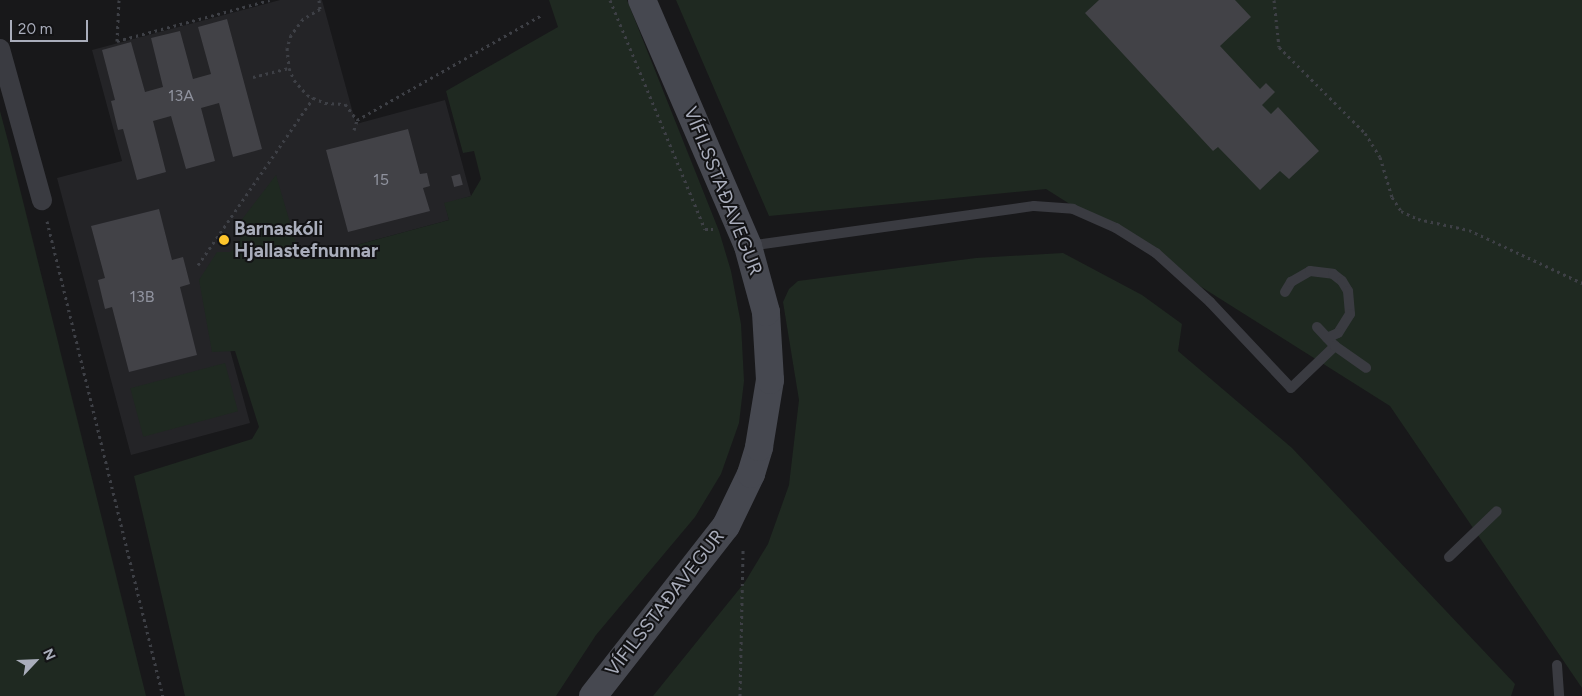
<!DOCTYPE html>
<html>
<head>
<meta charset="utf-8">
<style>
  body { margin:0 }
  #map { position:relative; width:1582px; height:696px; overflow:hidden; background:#18181a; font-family:Figtree,sans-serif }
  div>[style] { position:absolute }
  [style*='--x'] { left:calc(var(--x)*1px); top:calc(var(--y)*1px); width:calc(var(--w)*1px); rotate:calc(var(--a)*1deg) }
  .built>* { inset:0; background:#242427 }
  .green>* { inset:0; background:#1f2921; transform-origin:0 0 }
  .building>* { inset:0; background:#424247; transform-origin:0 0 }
  .path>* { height:3px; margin-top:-1.5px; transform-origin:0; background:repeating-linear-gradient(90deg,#3e4046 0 2.5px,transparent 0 6.5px) }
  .lane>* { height:10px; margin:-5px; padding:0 5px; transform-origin:5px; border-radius:5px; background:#3a3b41 }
  .street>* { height:20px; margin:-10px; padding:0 10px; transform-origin:10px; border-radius:10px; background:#3a3b41 }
  .secondary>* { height:28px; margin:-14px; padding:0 14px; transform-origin:14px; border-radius:14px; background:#464850 }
  .dots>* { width:14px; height:14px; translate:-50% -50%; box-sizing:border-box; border:2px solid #131315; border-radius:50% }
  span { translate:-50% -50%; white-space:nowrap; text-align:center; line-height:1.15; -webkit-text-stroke:4px #131315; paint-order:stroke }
  .number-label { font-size:16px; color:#8f929e }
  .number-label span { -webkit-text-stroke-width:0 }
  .street-label { font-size:19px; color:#a9adbb }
  .poi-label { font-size:19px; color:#a9adbb; font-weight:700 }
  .left { translate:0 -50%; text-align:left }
  .north { position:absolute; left:10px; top:636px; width:50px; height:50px; -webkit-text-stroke:4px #131315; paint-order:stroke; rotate:65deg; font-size:14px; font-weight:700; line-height:20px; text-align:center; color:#a9adbb }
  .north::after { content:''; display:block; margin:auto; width:18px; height:22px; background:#a9adbb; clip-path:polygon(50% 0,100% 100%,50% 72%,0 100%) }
  .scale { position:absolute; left:10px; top:20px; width:78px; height:22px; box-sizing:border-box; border:2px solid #a9adbb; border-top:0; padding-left:6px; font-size:15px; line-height:18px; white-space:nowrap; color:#a9adbb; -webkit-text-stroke:4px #131315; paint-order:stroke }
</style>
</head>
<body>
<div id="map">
  <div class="built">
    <i style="clip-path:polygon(280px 0,322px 0,356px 124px,445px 100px,471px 196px,445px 204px,449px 220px,212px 284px,250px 423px,131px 455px,57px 178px,122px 161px,92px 50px)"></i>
  </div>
  <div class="green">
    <i style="clip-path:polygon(549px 0,627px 0,719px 231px,731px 271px,741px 324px,744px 381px,739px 423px,721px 474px,695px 517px,596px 635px,556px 696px,185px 696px,134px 476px,252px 439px,259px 427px,235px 351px,212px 352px,199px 280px,217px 252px,230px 252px,238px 245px,243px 229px,240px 222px,276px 175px,301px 260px,449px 220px,444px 203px,471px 196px,481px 179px,474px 151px,463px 153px,446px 91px,558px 27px)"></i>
    <i style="clip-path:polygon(676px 0,1582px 0,1582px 688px,1390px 406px,1046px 189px,769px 216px)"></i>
    <i style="clip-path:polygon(0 111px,8px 141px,146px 696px,0 696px)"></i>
    <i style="clip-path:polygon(1063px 253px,1142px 295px,1182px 324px,1178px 351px,1292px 448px,1515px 684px,1511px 696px,653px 696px,745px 582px,768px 544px,789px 485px,799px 400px,783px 302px,789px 289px,798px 281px,976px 258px)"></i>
    <i style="left:225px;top:363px;width:50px;height:98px;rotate:75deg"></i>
  </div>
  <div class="building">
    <i style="clip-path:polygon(1099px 0,1235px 0,1251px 17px,1220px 46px,1260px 89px,1266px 83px,1275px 92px,1262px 105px,1271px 114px,1278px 107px,1319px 151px,1289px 179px,1280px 171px,1260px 190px,1218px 147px,1213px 151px,1085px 13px)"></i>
    <i style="clip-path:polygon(227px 19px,262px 149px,233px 157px,219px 103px,201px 108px,215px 161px,186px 169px,171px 116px,153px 121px,166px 172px,137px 180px,123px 129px,118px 130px,111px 101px,115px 100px,102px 50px,131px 42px,145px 92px,163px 87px,151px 38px,180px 31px,193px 79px,211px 74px,198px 27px)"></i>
    <i style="clip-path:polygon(408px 129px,420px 174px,427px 173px,430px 186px,423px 188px,430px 211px,348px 232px,326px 150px)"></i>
    <i style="left:460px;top:174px;width:11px;height:9px;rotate:75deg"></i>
    <i style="clip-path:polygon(159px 209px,172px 260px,183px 257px,190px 284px,180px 287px,197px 355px,129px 372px,112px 307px,105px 309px,98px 280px,105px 278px,91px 226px)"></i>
  </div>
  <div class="path">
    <i style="--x:119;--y:0;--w:41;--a:92.8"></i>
    <i style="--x:117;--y:41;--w:158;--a:-15"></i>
    <i style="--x:319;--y:0;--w:9;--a:84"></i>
    <i style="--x:320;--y:9;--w:20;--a:150"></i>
    <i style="--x:303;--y:19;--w:20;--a:127"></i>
    <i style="--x:291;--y:35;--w:14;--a:107"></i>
    <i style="--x:287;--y:48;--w:20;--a:84"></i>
    <i style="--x:289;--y:68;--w:13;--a:67"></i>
    <i style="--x:294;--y:80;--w:20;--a:49"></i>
    <i style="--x:307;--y:95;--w:20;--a:24"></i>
    <i style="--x:325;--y:103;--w:20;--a:3"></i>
    <i style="--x:345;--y:104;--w:20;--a:53"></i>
    <i style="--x:357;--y:120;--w:213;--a:-29.6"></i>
    <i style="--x:610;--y:0;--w:248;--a:67.5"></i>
    <i style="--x:705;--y:229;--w:8;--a:0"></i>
    <i style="--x:1274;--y:0;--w:47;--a:83.9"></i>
    <i style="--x:1279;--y:47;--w:122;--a:45"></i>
    <i style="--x:1365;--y:133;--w:28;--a:58"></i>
    <i style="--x:1380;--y:157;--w:42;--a:73.3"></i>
    <i style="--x:1392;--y:197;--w:17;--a:57"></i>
    <i style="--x:1401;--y:211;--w:19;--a:25"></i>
    <i style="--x:1418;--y:219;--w:52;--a:12.2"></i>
    <i style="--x:1469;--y:230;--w:125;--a:25.1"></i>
    <i style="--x:253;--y:77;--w:37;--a:-14"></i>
    <i style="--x:354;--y:130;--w:10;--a:-73"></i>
    <i style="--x:47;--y:221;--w:489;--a:76.3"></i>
    <i style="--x:198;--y:265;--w:203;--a:-55.4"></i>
    <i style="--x:740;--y:696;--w:147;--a:-88.8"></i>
  </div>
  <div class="lane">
    <i style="--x:749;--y:246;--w:288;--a:-8"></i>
    <i style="--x:1034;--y:206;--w:39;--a:4"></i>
    <i style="--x:1073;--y:209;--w:47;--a:23.8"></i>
    <i style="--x:1116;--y:228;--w:47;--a:32"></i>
    <i style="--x:1156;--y:253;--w:73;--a:42.2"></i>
    <i style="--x:1210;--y:302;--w:118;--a:46.7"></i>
    <i style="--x:1291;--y:388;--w:61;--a:-43.7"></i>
    <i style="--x:1285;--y:292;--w:12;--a:-59"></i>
    <i style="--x:1291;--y:282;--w:22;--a:-30"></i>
    <i style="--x:1310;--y:271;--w:23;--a:7"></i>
    <i style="--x:1333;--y:274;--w:11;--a:38"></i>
    <i style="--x:1342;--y:281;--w:12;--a:59"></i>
    <i style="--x:1348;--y:291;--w:23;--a:85"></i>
    <i style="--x:1350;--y:314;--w:22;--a:122"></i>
    <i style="--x:1338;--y:333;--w:12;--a:156"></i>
    <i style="--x:1317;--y:327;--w:26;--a:47"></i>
    <i style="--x:1335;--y:346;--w:38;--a:35"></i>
    <i style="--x:1449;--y:557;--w:66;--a:-43.8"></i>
    <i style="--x:1557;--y:665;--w:31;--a:86"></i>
  </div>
  <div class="street">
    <i style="--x:0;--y:49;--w:157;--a:74.5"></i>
  </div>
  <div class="secondary">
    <i style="--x:593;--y:696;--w:216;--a:-52"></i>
    <i style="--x:726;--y:526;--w:58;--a:-64.3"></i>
    <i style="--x:751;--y:474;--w:28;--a:-73"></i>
    <i style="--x:759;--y:447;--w:68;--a:-80.7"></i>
    <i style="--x:770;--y:380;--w:68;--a:-93.4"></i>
    <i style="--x:766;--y:312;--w:68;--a:-105.3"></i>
    <i style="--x:748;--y:246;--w:268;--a:-113.3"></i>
  </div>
  <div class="dots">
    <i style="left:224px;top:240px;background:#fec52c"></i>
  </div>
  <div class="number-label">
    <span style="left:181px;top:96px">13A</span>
    <span style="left:381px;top:180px">15</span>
    <span style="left:142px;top:297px">13B</span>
  </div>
  <div class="street-label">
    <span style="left:723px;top:191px;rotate:68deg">VÍFILSSTAÐAVEGUR</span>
    <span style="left:665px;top:603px;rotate:-52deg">VÍFILSSTAÐAVEGUR</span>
  </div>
  <div class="poi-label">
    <span class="left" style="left:234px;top:240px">Barnaskóli<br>Hjallastefnunnar</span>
  </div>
  <div class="north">N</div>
  <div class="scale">20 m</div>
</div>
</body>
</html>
